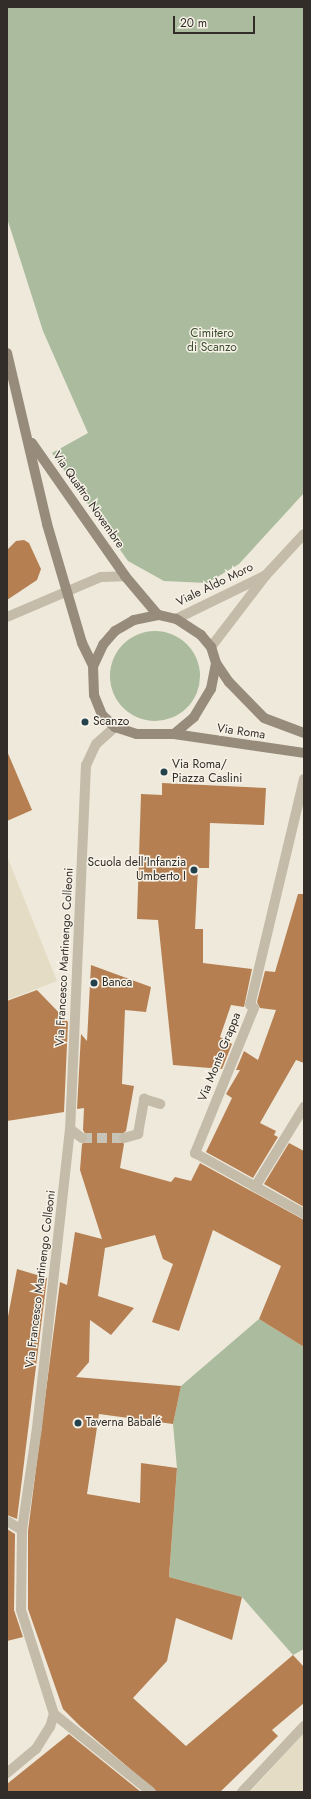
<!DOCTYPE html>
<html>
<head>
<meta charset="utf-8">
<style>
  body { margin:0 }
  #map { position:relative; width:311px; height:1799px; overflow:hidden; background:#eee9db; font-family:Jost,sans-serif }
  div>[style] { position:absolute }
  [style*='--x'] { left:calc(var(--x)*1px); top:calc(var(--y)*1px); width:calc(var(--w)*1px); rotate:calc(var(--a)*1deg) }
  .green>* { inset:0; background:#abbb9d }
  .round { border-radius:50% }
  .plaza>* { inset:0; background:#e4dcc4 }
  .building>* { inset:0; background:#b57f52 }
  .street-tunnel>* { height:10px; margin-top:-5px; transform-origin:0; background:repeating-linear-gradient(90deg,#c8c3b7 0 10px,transparent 0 15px) }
  .street>* { height:10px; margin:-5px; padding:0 5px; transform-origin:5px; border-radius:5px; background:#c4bba9 }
  .secondary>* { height:10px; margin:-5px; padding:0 5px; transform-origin:5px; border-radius:5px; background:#978b7b }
  .dots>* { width:11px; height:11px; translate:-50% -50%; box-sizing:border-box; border:2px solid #f6f2e7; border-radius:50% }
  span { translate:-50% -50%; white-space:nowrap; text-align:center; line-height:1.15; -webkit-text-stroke:3px #f6f2e7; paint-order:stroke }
  .park-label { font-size:12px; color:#3c4d2f }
  .street-label { font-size:12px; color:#322d28 }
  .poi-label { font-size:12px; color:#322d28 }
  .left { translate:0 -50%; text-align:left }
  .right { translate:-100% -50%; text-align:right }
  .frame { position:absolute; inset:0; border:8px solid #322d28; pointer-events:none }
  .scale { position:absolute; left:173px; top:16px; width:82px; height:18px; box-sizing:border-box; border:2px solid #322d28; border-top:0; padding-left:5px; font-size:12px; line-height:14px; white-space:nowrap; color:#322d28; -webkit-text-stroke:3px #f6f2e7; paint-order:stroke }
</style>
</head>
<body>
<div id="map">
  <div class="green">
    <i style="clip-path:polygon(7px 7px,304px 7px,304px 493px,239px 564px,207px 583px,164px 581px,128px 561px,52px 453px,88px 433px,43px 331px,7px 218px)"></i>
    <i class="round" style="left:110px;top:631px;width:90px;height:90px"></i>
    <i style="clip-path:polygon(259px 1319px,304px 1347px,304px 1649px,293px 1655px,242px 1597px,169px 1577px,177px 1468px,173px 1424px,181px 1386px)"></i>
  </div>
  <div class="plaza">
    <i style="clip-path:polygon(7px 856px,57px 981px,7px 1000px)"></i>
    <i style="clip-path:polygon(304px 1733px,304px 1792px,250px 1792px)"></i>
  </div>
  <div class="building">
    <i style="clip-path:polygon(24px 540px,29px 543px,41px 569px,37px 580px,7px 600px,7px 550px,16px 541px)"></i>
    <i style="clip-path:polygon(7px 751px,32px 810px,7px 821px)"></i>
    <i style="clip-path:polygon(162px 783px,266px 788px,264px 825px,210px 823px,209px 868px,198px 868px,195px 929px,203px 929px,203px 963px,252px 969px,244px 1007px,231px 1005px,220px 1037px,232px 1044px,222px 1069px,173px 1065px,158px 920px,137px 919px,141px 794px,162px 795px)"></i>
    <i style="clip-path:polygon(298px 894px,304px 894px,304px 1063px,296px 1060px,260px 1123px,276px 1131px,274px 1135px,278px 1137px,253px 1178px,206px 1152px,232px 1098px,226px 1094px,240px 1070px,236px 1070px,244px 1051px,258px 1060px,276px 1010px,260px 1008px,257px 1002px,265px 971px,275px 972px)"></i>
    <i style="clip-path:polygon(91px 965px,151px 987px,146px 1012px,125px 1010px,122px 1084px,134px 1086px,126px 1131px,118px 1137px,124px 1144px,120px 1168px,171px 1182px,175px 1177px,191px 1181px,200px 1163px,304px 1220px,304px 1347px,259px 1319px,281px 1266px,213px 1230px,179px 1331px,152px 1322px,173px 1264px,163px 1259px,155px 1235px,105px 1248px,98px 1296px,134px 1308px,111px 1335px,90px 1320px,89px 1362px,76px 1377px,181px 1386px,173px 1424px,99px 1414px,87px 1494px,140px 1503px,141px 1463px,177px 1468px,169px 1577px,242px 1597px,232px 1640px,176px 1618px,167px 1661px,133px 1698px,186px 1746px,293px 1655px,304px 1667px,304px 1703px,272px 1730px,278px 1736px,220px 1792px,157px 1792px,80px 1726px,63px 1709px,28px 1609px,28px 1531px,60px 1282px,67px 1285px,75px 1232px,102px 1239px,80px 1170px,82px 1144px,88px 1138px,83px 1130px,84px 1108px,77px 1109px,81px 1034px,87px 1041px)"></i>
    <i style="clip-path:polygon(37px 990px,68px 1022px,64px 1112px,7px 1121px,7px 1001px)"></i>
    <i style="clip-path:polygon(289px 1143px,304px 1151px,304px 1207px,264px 1184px)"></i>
    <i style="clip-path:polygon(17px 1269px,47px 1278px,17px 1519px,7px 1515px,7px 1322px)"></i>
    <i style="clip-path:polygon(7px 1529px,15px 1534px,14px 1610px,23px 1637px,7px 1641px)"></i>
    <i style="clip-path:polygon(69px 1734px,141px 1792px,7px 1792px,7px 1784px)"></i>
  </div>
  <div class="street-tunnel">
    <i style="--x:82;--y:1138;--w:42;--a:0"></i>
  </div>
  <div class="street">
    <i style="--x:7;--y:617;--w:102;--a:-23.1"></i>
    <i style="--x:101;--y:577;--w:24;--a:-2"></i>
    <i style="--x:176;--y:619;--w:98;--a:-26"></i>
    <i style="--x:211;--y:647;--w:91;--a:-52.6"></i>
    <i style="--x:266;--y:575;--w:56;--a:-47.2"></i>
    <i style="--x:115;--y:727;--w:25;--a:138"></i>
    <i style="--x:96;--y:744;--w:23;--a:115"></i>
    <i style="--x:86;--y:765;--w:364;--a:92.5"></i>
    <i style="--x:70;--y:1129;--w:301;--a:96.3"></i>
    <i style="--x:37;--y:1428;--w:103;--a:98.4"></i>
    <i style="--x:22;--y:1530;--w:80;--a:90.7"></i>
    <i style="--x:21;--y:1610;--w:109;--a:72.4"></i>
    <i style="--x:54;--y:1714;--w:124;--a:38.8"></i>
    <i style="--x:304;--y:779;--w:232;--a:103.4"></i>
    <i style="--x:250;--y:1005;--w:5;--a:37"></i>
    <i style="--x:254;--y:1008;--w:157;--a:112.1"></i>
    <i style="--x:195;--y:1153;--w:125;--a:29.2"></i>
    <i style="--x:70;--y:1129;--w:15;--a:37"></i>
    <i style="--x:124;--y:1138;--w:15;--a:-16"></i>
    <i style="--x:138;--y:1134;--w:36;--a:-80"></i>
    <i style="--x:144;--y:1099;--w:17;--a:17"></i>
    <i style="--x:255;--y:1187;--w:94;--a:-58.5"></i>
    <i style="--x:7;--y:1521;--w:17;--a:31"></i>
    <i style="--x:7;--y:1773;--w:38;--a:-40"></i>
    <i style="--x:36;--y:1749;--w:26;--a:-58"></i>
    <i style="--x:50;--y:1727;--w:14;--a:-73"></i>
    <i style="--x:242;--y:1792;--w:91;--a:-46.8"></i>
  </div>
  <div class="secondary">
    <i style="--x:7;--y:353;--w:176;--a:76.8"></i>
    <i style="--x:47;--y:524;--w:124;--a:73.6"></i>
    <i style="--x:82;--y:643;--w:25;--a:64"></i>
    <i style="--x:32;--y:443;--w:162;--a:55"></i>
    <i style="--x:125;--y:576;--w:51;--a:49.8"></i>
    <i style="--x:216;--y:663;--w:23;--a:56"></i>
    <i style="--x:229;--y:682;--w:50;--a:45.8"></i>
    <i style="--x:264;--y:718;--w:43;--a:20.6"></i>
    <i style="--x:174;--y:734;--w:26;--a:-40"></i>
    <i style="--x:194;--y:717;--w:33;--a:-59"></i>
    <i style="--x:211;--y:689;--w:26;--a:-79"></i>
    <i style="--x:216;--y:663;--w:17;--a:-107"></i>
    <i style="--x:211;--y:647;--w:16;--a:-130"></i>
    <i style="--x:201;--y:635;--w:30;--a:-147"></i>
    <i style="--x:176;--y:619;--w:18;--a:-167"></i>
    <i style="--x:158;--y:615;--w:25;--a:168"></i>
    <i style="--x:134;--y:620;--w:22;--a:150"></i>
    <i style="--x:115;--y:631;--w:18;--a:131"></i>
    <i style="--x:103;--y:645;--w:23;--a:115"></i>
    <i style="--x:93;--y:666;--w:29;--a:88"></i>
    <i style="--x:94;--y:695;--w:22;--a:68"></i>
    <i style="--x:102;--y:715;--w:18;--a:43"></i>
    <i style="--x:115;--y:727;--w:22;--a:18"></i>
    <i style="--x:136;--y:734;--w:38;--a:0"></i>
    <i style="--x:174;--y:734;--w:131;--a:8.3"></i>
  </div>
  <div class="dots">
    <i style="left:85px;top:722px;background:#23424e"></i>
    <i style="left:164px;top:772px;background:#23424e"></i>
    <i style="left:194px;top:870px;background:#23424e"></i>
    <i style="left:94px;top:983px;background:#23424e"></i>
    <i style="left:78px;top:1423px;background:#23424e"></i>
  </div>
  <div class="park-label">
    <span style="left:212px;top:341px">Cimitero<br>di Scanzo</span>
  </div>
  <div class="street-label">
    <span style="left:88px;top:500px;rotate:55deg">Via Quattro Novembre</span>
    <span style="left:215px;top:585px;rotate:-26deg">Viale Aldo Moro</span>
    <span style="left:241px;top:732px;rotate:8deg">Via Roma</span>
    <span style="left:65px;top:957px;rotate:-87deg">Via Francesco Martinengo Colleoni</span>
    <span style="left:220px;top:1057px;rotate:-68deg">Via Monte Grappa</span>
    <span style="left:41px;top:1279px;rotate:-83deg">Via Francesco Martinengo Colleoni</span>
  </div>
  <div class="poi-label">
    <span class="left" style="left:93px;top:722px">Scanzo</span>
    <span class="left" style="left:172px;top:772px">Via Roma/<br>Piazza Caslini</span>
    <span class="right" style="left:186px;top:870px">Scuola dell'Infanzia<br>Umberto I</span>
    <span class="left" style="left:102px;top:983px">Banca</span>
    <span class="left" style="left:86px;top:1423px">Taverna Babalé</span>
  </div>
  <div class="frame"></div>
  <div class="scale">20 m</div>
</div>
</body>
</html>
